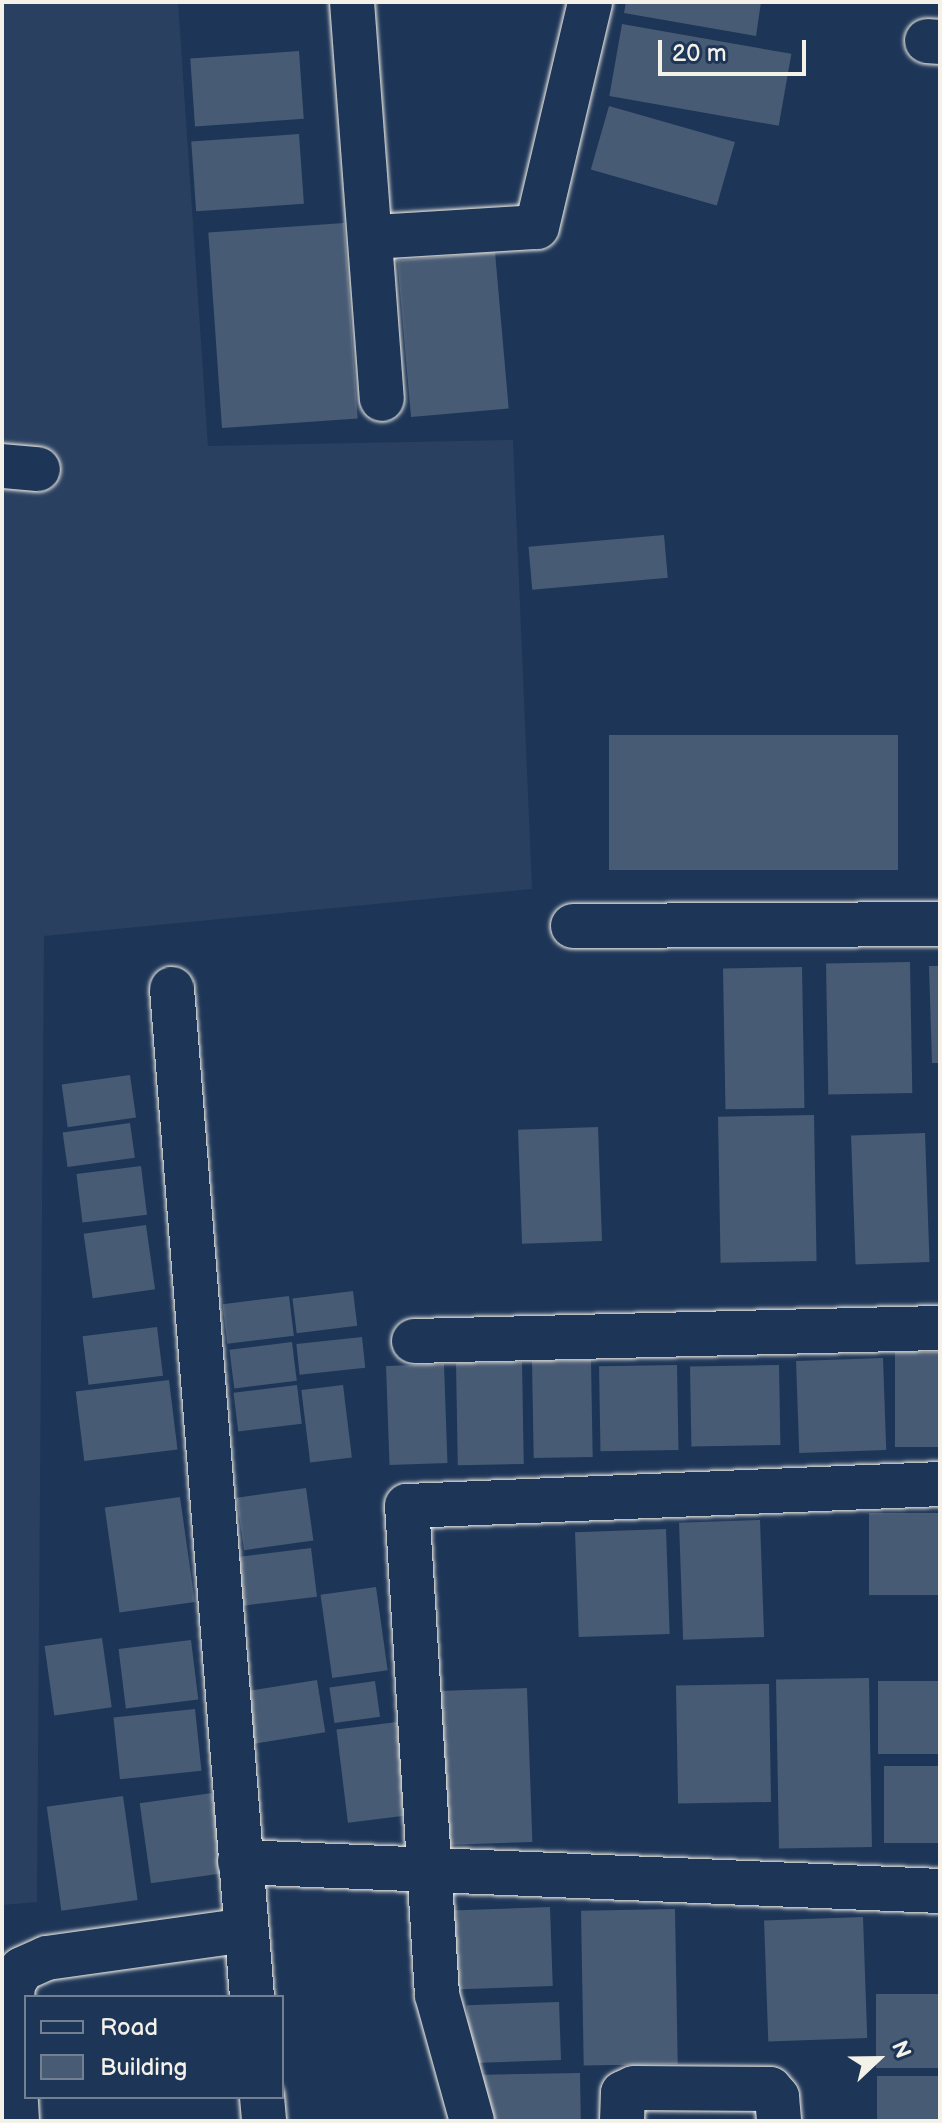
<!DOCTYPE html>
<html>
<head>
<meta charset="utf-8">
<style>
  body { margin:0 }
  #map { position:relative; width:942px; height:2123px; overflow:hidden; background:#1d3557; font-family:"Balsamiq Sans",sans-serif }
  div>[style] { position:absolute }
  [style*='--x'] { left:calc(var(--x)*1px); top:calc(var(--y)*1px); width:calc(var(--w)*1px); rotate:calc(var(--a)*1deg) }
  .built>* { inset:0; background:#2a4060 }
  .building>* { inset:0; background:#485b74; transform-origin:0 0 }
  .roads { filter:drop-shadow(0 0 2px #f4f1e8) drop-shadow(0 0 2px #f4f1e8) }
  .minor>* { height:44px; margin:-22px; padding:0 22px; transform-origin:22px; border-radius:22px; background:#1d3557 }
  span { translate:-50% -50%; white-space:nowrap; text-align:center; line-height:1.15; -webkit-text-stroke:8px #1d3557; paint-order:stroke }
  .frame { position:absolute; inset:0; border:4px solid #f4f1e8; pointer-events:none }
  .legend { position:absolute; left:24px; top:1995px; width:260px; height:104px; box-sizing:border-box; background:#1d3557; border:2px solid #738091; margin:0; padding:10px 14px; list-style:none; font-size:24px; color:#f4f1e8 }
  .legend li { display:flex; align-items:center; gap:16px; height:40px }
  .legend b { width:40px; border:2px solid #738091 }
  .north { position:absolute; left:838px; top:2019px; width:80px; height:80px; -webkit-text-stroke:6px #1d3557; paint-order:stroke; rotate:68deg; font-size:22px; font-weight:700; line-height:32px; text-align:center; color:#f4f1e8 }
  .north::after { content:''; display:block; margin:auto; width:28px; height:36px; background:#f4f1e8; clip-path:polygon(50% 0,100% 100%,50% 72%,0 100%) }
  .scale { position:absolute; left:658px; top:40px; width:148px; height:36px; box-sizing:border-box; border:4px solid #f4f1e8; border-top:0; padding-left:10px; font-size:24px; line-height:28px; white-space:nowrap; color:#f4f1e8; -webkit-text-stroke:6px #1d3557; paint-order:stroke }
</style>
</head>
<body>
<div id="map">
  <div class="built">
    <i style="clip-path:polygon(2px 2px,178px 2px,208px 446px,513px 440px,532px 889px,44px 936px,37px 1902px,2px 1905px)"></i>
  </div>
  <div class="building">
    <i style="clip-path:polygon(626px 2px,761px 2px,756px 36px,624px 13px)"></i>
    <i style="left:622px;top:24px;width:172px;height:73px;rotate:10deg"></i>
    <i style="left:299px;top:51px;width:68px;height:109px;rotate:86deg"></i>
    <i style="left:609px;top:106px;width:131px;height:66px;rotate:16deg"></i>
    <i style="left:299px;top:134px;width:70px;height:108px;rotate:86deg"></i>
    <i style="left:344px;top:223px;width:196px;height:136px;rotate:86deg"></i>
    <i style="left:495px;top:252px;width:157px;height:98px;rotate:85deg"></i>
    <i style="left:664px;top:535px;width:43px;height:136px;rotate:85deg"></i>
    <i style="left:898px;top:735px;width:135px;height:289px;rotate:90deg"></i>
    <i style="left:910px;top:962px;width:131px;height:84px;rotate:89deg"></i>
    <i style="clip-path:polygon(929px 966px,940px 966px,940px 1063px,932px 1063px)"></i>
    <i style="left:802px;top:967px;width:141px;height:79px;rotate:89deg"></i>
    <i style="left:130px;top:1075px;width:43px;height:69px;rotate:82deg"></i>
    <i style="left:814px;top:1115px;width:146px;height:96px;rotate:89deg"></i>
    <i style="left:130px;top:1123px;width:35px;height:68px;rotate:82deg"></i>
    <i style="left:598px;top:1127px;width:114px;height:80px;rotate:88deg"></i>
    <i style="left:925px;top:1133px;width:129px;height:74px;rotate:88deg"></i>
    <i style="left:141px;top:1166px;width:49px;height:65px;rotate:83deg"></i>
    <i style="left:146px;top:1225px;width:65px;height:63px;rotate:82deg"></i>
    <i style="left:353px;top:1291px;width:35px;height:61px;rotate:83deg"></i>
    <i style="left:289px;top:1296px;width:40px;height:67px;rotate:83deg"></i>
    <i style="left:157px;top:1327px;width:49px;height:75px;rotate:83deg"></i>
    <i style="left:362px;top:1337px;width:31px;height:66px;rotate:84deg"></i>
    <i style="left:292px;top:1342px;width:39px;height:63px;rotate:83deg"></i>
    <i style="left:895px;top:1352px;width:45px;height:95px"></i>
    <i style="left:883px;top:1358px;width:92px;height:87px;rotate:88deg"></i>
    <i style="left:591px;top:1360px;width:97px;height:59px;rotate:89deg"></i>
    <i style="left:522px;top:1362px;width:102px;height:66px;rotate:89deg"></i>
    <i style="left:444px;top:1364px;width:99px;height:58px;rotate:88deg"></i>
    <i style="left:677px;top:1365px;width:85px;height:78px;rotate:89deg"></i>
    <i style="left:779px;top:1365px;width:80px;height:89px;rotate:89deg"></i>
    <i style="left:169px;top:1380px;width:70px;height:94px;rotate:83deg"></i>
    <i style="left:297px;top:1385px;width:39px;height:64px;rotate:83deg"></i>
    <i style="left:343px;top:1385px;width:73px;height:42px;rotate:83deg"></i>
    <i style="left:306px;top:1488px;width:53px;height:70px;rotate:82deg"></i>
    <i style="left:180px;top:1497px;width:106px;height:76px;rotate:82deg"></i>
    <i style="left:940px;top:1513px;width:82px;height:71px;rotate:90deg"></i>
    <i style="left:760px;top:1520px;width:117px;height:81px;rotate:88deg"></i>
    <i style="left:666px;top:1529px;width:105px;height:91px;rotate:88deg"></i>
    <i style="left:311px;top:1548px;width:49px;height:74px;rotate:83deg"></i>
    <i style="left:376px;top:1587px;width:84px;height:56px;rotate:82deg"></i>
    <i style="left:102px;top:1638px;width:70px;height:58px;rotate:82deg"></i>
    <i style="left:191px;top:1640px;width:60px;height:73px;rotate:83deg"></i>
    <i style="left:869px;top:1678px;width:169px;height:93px;rotate:89deg"></i>
    <i style="left:317px;top:1680px;width:53px;height:79px;rotate:81deg"></i>
    <i style="left:375px;top:1681px;width:36px;height:46px;rotate:82deg"></i>
    <i style="left:940px;top:1681px;width:73px;height:62px;rotate:90deg"></i>
    <i style="left:769px;top:1684px;width:118px;height:93px;rotate:89deg"></i>
    <i style="left:527px;top:1688px;width:154px;height:88px;rotate:88deg"></i>
    <i style="left:195px;top:1709px;width:62px;height:82px;rotate:84deg"></i>
    <i style="left:397px;top:1722px;width:94px;height:61px;rotate:83deg"></i>
    <i style="left:940px;top:1766px;width:77px;height:56px;rotate:90deg"></i>
    <i style="left:212px;top:1793px;width:81px;height:73px;rotate:82deg"></i>
    <i style="left:123px;top:1796px;width:105px;height:77px;rotate:82deg"></i>
    <i style="left:550px;top:1907px;width:79px;height:106px;rotate:88deg"></i>
    <i style="left:675px;top:1909px;width:155px;height:94px;rotate:89deg"></i>
    <i style="left:863px;top:1917px;width:121px;height:99px;rotate:88deg"></i>
    <i style="left:940px;top:1994px;width:74px;height:64px;rotate:90deg"></i>
    <i style="left:559px;top:2002px;width:58px;height:92px;rotate:88deg"></i>
    <i style="left:580px;top:2073px;width:48px;height:97px;rotate:89deg"></i>
    <i style="left:940px;top:2076px;width:45px;height:63px;rotate:90deg"></i>
  </div>
  <div class="roads">
    <div class="minor">
      <i style="--x:352;--y:2;--w:398;--a:85.7"></i>
      <i style="--x:927;--y:41;--w:13;--a:4"></i>
      <i style="--x:373;--y:237;--w:164;--a:-3.5"></i>
      <i style="--x:537;--y:227;--w:231;--a:-76.7"></i>
      <i style="--x:2;--y:466;--w:36;--a:5"></i>
      <i style="--x:573;--y:926;--w:367;--a:-0.3"></i>
      <i style="--x:172;--y:989;--w:1011;--a:85.46"></i>
      <i style="--x:414;--y:1341;--w:526;--a:-1.42"></i>
      <i style="--x:240;--y:1862;--w:701;--a:2.37"></i>
      <i style="--x:262;--y:2097;--w:24;--a:85"></i>
      <i style="--x:17;--y:2121;--w:108;--a:-93.2"></i>
      <i style="--x:11;--y:2013;--w:29;--a:-86"></i>
      <i style="--x:13;--y:1984;--w:17;--a:-59"></i>
      <i style="--x:22;--y:1969;--w:27;--a:-24"></i>
      <i style="--x:47;--y:1958;--w:201;--a:-8"></i>
      <i style="--x:472;--y:2121;--w:131;--a:-105.5"></i>
      <i style="--x:437;--y:1995;--w:490;--a:-93.5"></i>
      <i style="--x:407;--y:1506;--w:533;--a:-2.36"></i>
      <i style="--x:622;--y:2121;--w:28;--a:-88"></i>
      <i style="--x:623;--y:2093;--w:12;--a:-24"></i>
      <i style="--x:634;--y:2088;--w:136;--a:0.4"></i>
      <i style="--x:770;--y:2089;--w:11;--a:49"></i>
      <i style="--x:777;--y:2097;--w:24;--a:85"></i>
    </div>
  </div>
  <div class="frame"></div>
  <ul class="legend">
  <li><b style="height:10px;background:#1d3557"></b>Road</li>
  <li><b style="height:22px;background:#485b74"></b>Building</li>
  </ul>
  <div class="north">N</div>
  <div class="scale">20 m</div>
</div>
</body>
</html>
